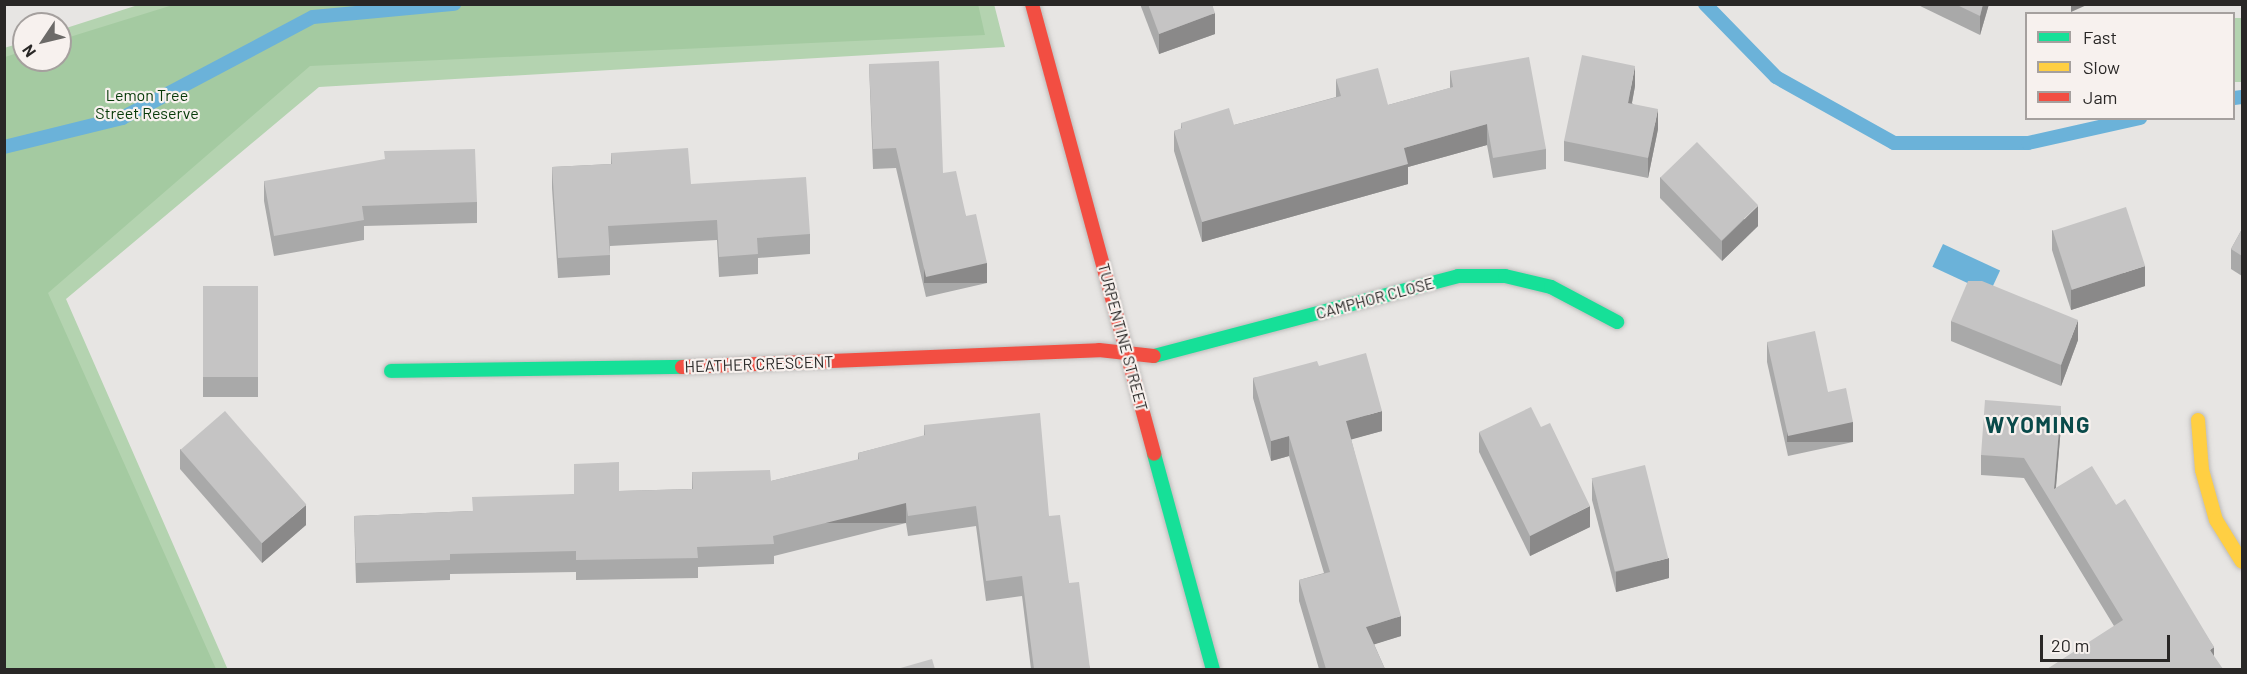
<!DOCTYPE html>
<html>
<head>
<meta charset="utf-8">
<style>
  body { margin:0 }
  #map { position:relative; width:2247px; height:674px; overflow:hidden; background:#e7e5e3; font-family:Barlow,sans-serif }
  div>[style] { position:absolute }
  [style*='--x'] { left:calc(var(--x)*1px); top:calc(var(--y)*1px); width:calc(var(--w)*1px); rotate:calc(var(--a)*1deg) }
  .green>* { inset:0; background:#b4d3b0; transform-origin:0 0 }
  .forest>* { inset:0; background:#a4caa1 }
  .water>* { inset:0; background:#6bb2d9; transform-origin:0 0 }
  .stream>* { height:14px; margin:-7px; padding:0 7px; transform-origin:7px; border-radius:7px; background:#6bb2d9 }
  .roads { filter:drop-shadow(0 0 2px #bdbbba) drop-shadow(0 0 2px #bdbbba) }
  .fast>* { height:14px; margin:-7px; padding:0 7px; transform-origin:7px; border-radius:7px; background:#16e098 }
  .slow>* { height:14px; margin:-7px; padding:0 7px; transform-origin:7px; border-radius:7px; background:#ffcf43 }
  .jam>* { height:14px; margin:-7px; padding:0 7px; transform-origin:7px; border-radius:7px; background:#f24e42 }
  .wall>* { inset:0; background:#a9a9a9; transform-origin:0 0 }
  .shaded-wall>* { inset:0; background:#8a8989; transform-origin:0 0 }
  .building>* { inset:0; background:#c5c4c4; transform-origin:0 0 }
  span { translate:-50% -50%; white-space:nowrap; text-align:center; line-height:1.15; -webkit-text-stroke:4.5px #f7f1ee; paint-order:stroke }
  .park-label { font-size:16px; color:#063908 }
  .street-label { font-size:16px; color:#292726 }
  .district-label { font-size:22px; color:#094a4a; font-weight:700; letter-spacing:1.5px }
  .frame { position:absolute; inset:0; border:6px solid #292726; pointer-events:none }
  .legend { position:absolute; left:2025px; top:12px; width:210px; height:108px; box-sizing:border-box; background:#f7f1ee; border:2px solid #a5a09e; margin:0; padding:8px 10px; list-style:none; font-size:18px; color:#292726 }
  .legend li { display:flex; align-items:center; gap:12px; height:30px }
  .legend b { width:30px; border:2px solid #a5a09e }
  .north { position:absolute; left:12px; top:12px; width:60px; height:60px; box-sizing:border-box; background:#f7f1ee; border:2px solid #a5a09e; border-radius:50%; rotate:235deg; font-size:16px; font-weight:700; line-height:24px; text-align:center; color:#292726 }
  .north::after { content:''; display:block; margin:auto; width:21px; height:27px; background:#6c6a68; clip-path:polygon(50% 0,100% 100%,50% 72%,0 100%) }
  .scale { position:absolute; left:2040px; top:635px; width:130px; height:27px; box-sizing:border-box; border:3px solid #292726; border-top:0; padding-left:8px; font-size:18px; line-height:21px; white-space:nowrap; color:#292726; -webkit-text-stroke:4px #f7f1ee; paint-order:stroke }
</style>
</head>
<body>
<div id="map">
  <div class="green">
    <i style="clip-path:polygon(141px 4px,994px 4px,1005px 47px,319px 87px,66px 299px,228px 670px,5px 669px,4px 48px,24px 42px,24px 60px,60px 60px,60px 30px)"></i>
    <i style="left:2242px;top:18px;width:64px;height:9px;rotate:90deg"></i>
  </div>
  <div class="forest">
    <i style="clip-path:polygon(176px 4px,978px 4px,985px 35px,310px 66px,48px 293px,216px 669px,5px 669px,5px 57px,24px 51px,24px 60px,60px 60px,60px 40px)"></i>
  </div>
  <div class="water">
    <i style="left:1943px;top:244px;width:63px;height:25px;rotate:25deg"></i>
  </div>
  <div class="stream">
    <i style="--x:1705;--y:4;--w:102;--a:45.8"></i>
    <i style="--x:1776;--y:77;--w:135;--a:29.2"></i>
    <i style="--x:1894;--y:143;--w:134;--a:0"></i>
    <i style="--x:2028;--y:143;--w:115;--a:-12.6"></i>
    <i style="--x:2234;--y:98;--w:8;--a:-7"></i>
    <i style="--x:4;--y:147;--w:122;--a:-13.8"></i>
    <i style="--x:122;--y:118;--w:216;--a:-27.9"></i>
    <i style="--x:313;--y:17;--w:142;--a:-5.3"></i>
  </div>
  <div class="roads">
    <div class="fast">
      <i style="--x:1154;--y:356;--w:314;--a:-14.7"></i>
      <i style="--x:1458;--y:276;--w:47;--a:0"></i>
      <i style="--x:1505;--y:276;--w:47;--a:13.4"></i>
      <i style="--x:1551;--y:287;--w:75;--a:27.9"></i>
      <i style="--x:391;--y:371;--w:291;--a:-0.8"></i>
      <i style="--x:1154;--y:454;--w:224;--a:74.7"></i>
    </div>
    <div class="slow">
      <i style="--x:2198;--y:420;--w:50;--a:85.4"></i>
      <i style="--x:2202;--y:470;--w:52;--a:74.4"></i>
      <i style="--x:2216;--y:520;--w:49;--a:58.2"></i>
    </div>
    <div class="jam">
      <i style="--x:1032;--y:4;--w:466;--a:74.8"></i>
      <i style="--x:682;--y:367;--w:417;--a:-2.3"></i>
      <i style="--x:1099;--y:350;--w:55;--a:6.2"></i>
    </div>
  </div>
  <div class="wall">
    <i style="clip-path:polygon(1140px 4px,1212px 4px,1215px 34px,1159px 54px)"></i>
    <i style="clip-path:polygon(1916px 4px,1989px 4px,1980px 35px)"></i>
    <i style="clip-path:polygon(869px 64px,943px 173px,966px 216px,987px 283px,926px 297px,896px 168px,873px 169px)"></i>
    <i style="clip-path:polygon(1450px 71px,1546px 149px,1546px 169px,1493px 178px,1487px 145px,1408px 167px,1408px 184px,1202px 242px,1174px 151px,1174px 131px,1181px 129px,1181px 123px,1234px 125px,1336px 97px,1336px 79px,1388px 105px,1450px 88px)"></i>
    <i style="clip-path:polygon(1635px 86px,1632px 103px,1658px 129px,1648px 178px,1564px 161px,1564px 141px)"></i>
    <i style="clip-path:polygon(611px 153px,691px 184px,810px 234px,810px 254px,758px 258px,758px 274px,719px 277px,717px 240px,610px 246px,610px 275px,558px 278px,552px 188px,552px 167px,611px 164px)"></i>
    <i style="clip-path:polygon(1660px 177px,1758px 226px,1722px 261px,1660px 198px)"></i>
    <i style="clip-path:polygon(264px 181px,477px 202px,477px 223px,364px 226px,364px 240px,274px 256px,264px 201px)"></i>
    <i style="clip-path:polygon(2242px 229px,2242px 276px,2231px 269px,2231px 249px)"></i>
    <i style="clip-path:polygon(2052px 230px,2145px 286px,2071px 310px,2052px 250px)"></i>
    <i style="left:203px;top:286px;width:55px;height:111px"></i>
    <i style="clip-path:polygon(1951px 321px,2078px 340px,2061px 386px,1951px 341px)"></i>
    <i style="clip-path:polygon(1767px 342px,1828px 392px,1853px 442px,1788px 456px,1767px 362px)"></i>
    <i style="clip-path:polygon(1319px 366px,1382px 431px,1351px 439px,1401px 636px,1374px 644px,1385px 669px,1319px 669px,1299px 601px,1299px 580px,1324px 573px,1289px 456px,1271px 461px,1253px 398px,1253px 378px)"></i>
    <i style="clip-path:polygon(924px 425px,1049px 516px,1069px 583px,1090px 669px,1031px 669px,1022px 596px,986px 601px,976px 526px,908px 536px,906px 523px,774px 556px,774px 564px,698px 567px,698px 578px,576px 580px,576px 572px,450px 574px,450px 580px,356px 583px,354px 516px,472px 511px,574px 494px,574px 464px,619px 491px,692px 489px,692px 472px,771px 481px,858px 460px,858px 453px,924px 436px)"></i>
    <i style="clip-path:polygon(2061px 426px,2056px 488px,2116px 505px,2214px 647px,2114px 626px,2024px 478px,1981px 475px,1981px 455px)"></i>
    <i style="clip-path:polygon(1479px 432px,1590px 527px,1530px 556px,1479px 452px)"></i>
    <i style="clip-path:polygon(180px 449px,306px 525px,262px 563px,180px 469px)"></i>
    <i style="clip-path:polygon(1592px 479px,1669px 578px,1616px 592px,1592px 500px)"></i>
  </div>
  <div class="shaded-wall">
    <i style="clip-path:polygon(1983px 4px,1989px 4px,1980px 35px,1980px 16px)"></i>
    <i style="clip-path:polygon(2071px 4px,2089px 4px,2071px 12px)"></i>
    <i style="clip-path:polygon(1215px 13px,1215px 34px,1159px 54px,1159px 34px)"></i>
    <i style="clip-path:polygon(1635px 66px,1635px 86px,1628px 123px,1628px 103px)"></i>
    <i style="clip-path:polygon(1658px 109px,1658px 129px,1648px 178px,1648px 158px)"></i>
    <i style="clip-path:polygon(1487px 124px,1487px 145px,1408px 167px,1408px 184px,1202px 242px,1202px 222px,1404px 148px)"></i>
    <i style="clip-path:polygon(1758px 206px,1758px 226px,1722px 261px,1722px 241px)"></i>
    <i style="left:987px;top:263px;width:20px;height:63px;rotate:90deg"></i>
    <i style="clip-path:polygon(2145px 266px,2145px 286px,2071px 310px,2071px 290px)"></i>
    <i style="clip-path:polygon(2078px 320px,2078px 340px,2061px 386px,2061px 365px)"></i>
    <i style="clip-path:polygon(2061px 406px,2061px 426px,2054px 509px,2054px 489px)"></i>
    <i style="clip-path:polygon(1382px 411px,1382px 431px,1346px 441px,1346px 421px)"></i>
    <i style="left:1853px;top:422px;width:20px;height:66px;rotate:90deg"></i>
    <i style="clip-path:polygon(1289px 436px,1289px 456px,1271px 461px,1271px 441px)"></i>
    <i style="left:906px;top:503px;width:20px;height:137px;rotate:90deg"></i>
    <i style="clip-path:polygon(306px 505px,306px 525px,262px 563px,262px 543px)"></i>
    <i style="clip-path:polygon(1590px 506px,1590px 527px,1530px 556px,1530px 536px)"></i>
    <i style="clip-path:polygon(1669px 558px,1669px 578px,1616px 592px,1616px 572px)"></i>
    <i style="clip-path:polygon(1401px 616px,1401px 636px,1366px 647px,1366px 627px)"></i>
    <i style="clip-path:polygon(2214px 647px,2214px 667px,2210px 650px)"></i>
  </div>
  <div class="building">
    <i style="clip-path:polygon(1148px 4px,1212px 4px,1215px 13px,1159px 34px)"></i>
    <i style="clip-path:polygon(1955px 4px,1983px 4px,1980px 16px)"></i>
    <i style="clip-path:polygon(1582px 55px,1635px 66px,1628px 103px,1658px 109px,1648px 158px,1564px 141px)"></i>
    <i style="clip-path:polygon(1529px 57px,1546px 149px,1493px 158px,1487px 124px,1404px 148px,1408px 164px,1202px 222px,1174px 131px,1182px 128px,1181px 123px,1229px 108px,1234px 125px,1341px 96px,1336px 79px,1378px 68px,1388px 105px,1453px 87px,1450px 71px)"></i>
    <i style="clip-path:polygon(939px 61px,943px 173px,956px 171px,966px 216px,976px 214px,987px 263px,926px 277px,896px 148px,873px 149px,869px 64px)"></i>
    <i style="left:1697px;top:142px;width:88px;height:51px;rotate:46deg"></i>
    <i style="clip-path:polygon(688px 148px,691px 184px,806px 177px,810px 234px,757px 238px,758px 254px,719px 257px,717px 220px,608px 226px,610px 255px,558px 258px,552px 167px,612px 164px,611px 153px)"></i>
    <i style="clip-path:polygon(475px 149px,477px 202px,362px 206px,364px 220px,274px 236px,264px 181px,385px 159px,384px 151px)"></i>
    <i style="left:2126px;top:207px;width:62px;height:77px;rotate:72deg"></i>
    <i style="clip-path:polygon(2242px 229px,2242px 256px,2231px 249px)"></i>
    <i style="clip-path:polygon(1968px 281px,1982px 281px,2078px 320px,2061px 365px,1951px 321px)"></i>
    <i style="left:203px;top:286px;width:55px;height:91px"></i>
    <i style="clip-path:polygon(1815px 331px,1828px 392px,1846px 388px,1853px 422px,1788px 436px,1767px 342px)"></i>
    <i style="clip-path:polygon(1366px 353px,1382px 411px,1346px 421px,1401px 616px,1366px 627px,1385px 669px,1326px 669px,1299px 580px,1330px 572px,1289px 436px,1271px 441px,1253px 378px,1317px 361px,1319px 366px)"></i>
    <i style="clip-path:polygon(1985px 400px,2061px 406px,2054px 489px,2092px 466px,2116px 505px,2125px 499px,2214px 647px,2210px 650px,2223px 669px,2047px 669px,2123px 620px,2024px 458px,1981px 455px)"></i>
    <i style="clip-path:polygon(1531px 407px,1541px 427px,1550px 423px,1590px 506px,1530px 536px,1479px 432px)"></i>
    <i style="left:225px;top:411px;width:124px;height:59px;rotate:49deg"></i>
    <i style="clip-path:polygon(1040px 413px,1049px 516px,1060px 515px,1069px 583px,1079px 582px,1090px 669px,1034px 669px,1022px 576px,986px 581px,976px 506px,908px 516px,906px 503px,773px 536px,774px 544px,697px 547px,698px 558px,576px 560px,576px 551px,450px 554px,450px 560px,356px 563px,354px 516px,473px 511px,472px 497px,574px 494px,574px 464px,619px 462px,619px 491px,693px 489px,692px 472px,770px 470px,771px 481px,859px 459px,858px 453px,925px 435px,924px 425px)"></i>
    <i style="left:1645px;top:465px;width:96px;height:55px;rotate:76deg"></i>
    <i style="clip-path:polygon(932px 659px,935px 669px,897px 669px)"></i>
  </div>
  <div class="park-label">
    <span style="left:147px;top:104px">Lemon Tree<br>Street Reserve</span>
  </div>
  <div class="street-label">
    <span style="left:1375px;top:298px;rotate:-15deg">CAMPHOR CLOSE</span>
    <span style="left:1123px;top:337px;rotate:75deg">TURPENTINE STREET</span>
    <span style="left:759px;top:364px;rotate:-2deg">HEATHER CRESCENT</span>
  </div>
  <div class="district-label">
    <span style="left:2038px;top:425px">WYOMING</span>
  </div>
  <div class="frame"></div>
  <ul class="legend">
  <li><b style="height:8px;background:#16e098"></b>Fast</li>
  <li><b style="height:8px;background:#ffcf43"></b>Slow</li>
  <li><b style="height:8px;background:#f24e42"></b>Jam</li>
  </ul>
  <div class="north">N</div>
  <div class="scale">20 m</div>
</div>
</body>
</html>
